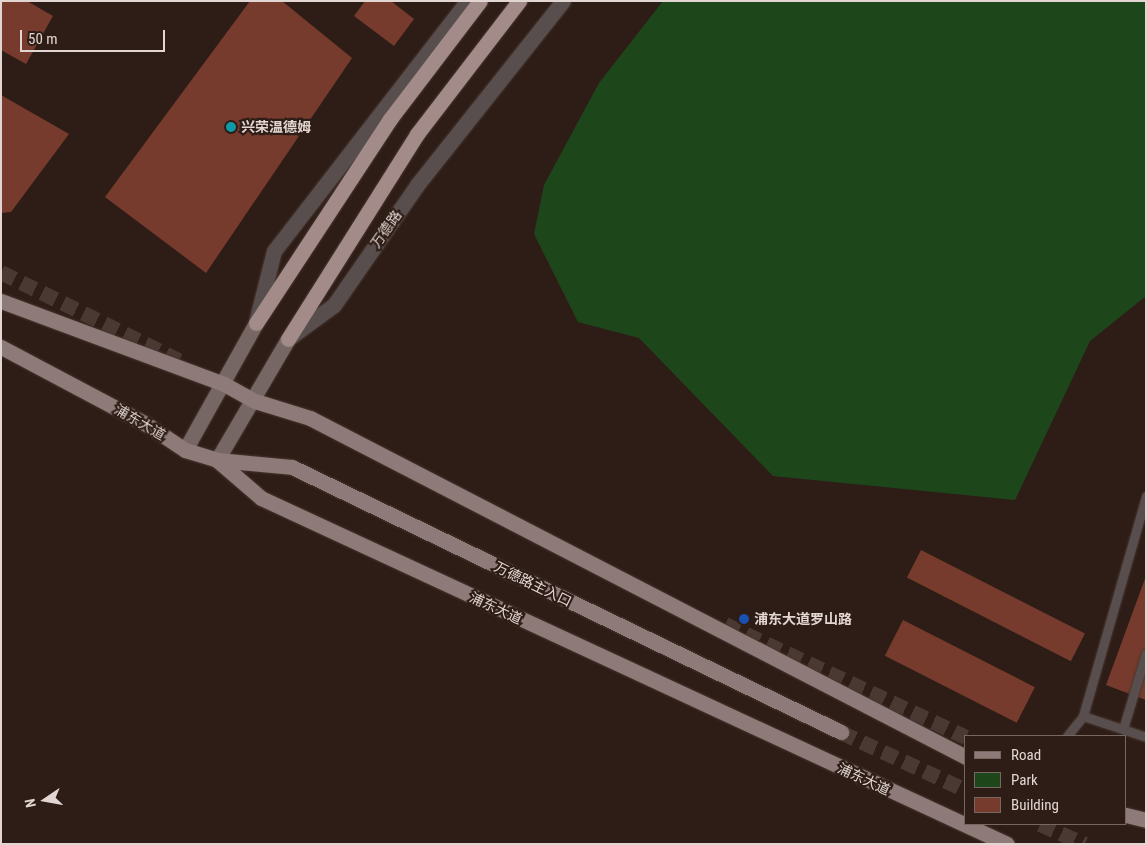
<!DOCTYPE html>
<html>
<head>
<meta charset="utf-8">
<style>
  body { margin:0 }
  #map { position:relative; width:1147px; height:845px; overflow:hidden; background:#2e1d16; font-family:"Roboto Condensed","Noto Sans SC",sans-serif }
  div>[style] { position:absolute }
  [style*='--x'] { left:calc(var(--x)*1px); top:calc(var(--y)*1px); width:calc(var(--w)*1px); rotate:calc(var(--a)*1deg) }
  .green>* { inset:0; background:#1d471b }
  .building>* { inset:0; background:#763b2c; transform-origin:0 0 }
  .primary-tunnel>* { height:15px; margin-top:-7.5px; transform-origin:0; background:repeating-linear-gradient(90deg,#493932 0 15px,transparent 0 23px) }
  .roads { filter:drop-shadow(0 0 1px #473730) drop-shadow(0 0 1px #473730) }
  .lane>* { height:9px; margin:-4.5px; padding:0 4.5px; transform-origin:4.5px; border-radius:4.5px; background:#584e4d }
  .street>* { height:15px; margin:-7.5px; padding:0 7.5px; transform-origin:7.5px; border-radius:7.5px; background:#584e4d }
  .secondary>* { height:15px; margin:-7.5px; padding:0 7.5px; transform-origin:7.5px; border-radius:7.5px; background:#766765 }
  .primary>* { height:15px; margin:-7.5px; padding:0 7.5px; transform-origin:7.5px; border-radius:7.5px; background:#8e7a78 }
  .highway>* { height:15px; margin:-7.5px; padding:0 7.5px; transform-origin:7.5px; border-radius:7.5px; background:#a38b89 }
  .dots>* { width:14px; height:14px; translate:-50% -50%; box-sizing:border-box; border:2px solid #2e1d16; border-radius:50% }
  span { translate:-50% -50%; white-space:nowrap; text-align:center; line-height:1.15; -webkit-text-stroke:4.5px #2e1d16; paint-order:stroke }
  .poi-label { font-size:14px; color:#e2d6d2; font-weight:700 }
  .left { translate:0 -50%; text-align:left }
  .street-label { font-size:14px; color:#e2d6d2 }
  .frame { position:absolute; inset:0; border:2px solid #e2d6d2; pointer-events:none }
  .legend { position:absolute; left:964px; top:735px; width:162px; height:90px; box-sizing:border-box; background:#2e1d16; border:1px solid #766761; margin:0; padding:6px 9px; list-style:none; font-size:15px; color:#e2d6d2 }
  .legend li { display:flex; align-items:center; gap:10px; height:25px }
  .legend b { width:25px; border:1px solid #766761 }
  .north { position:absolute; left:20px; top:775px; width:50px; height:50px; -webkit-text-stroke:4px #2e1d16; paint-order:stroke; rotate:258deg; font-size:14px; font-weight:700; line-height:20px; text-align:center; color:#e2d6d2 }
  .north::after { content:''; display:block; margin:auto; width:18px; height:22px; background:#e2d6d2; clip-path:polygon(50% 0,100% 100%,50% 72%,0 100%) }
  .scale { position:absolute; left:20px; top:30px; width:145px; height:22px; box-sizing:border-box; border:2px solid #e2d6d2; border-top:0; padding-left:6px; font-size:15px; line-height:18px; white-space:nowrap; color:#e2d6d2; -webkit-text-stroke:4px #2e1d16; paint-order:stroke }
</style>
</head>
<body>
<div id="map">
  <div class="green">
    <i style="clip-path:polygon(663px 1px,1146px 1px,1146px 296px,1090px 341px,1015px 500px,773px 476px,639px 338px,578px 322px,534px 234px,544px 185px,599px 83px)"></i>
  </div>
  <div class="building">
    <i style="clip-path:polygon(1px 1px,27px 1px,53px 16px,26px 64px,1px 50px)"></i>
    <i style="clip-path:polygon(250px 1px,282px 1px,352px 58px,206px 273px,105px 197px)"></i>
    <i style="clip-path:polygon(365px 1px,391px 1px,414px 19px,394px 46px,354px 16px)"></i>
    <i style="clip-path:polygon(1px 95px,69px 134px,11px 212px,1px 213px)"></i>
    <i style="left:921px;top:550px;width:184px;height:31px;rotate:27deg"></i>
    <i style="clip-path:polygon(1146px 576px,1146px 700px,1106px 685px)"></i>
    <i style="left:903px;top:620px;width:148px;height:40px;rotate:27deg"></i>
  </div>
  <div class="primary-tunnel">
    <i style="--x:1;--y:272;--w:202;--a:26.4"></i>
    <i style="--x:725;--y:624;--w:266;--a:25.1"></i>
    <i style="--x:841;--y:732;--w:138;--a:24.9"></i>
    <i style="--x:1040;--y:824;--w:49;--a:24"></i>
  </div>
  <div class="roads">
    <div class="lane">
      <i style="--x:1083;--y:716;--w:66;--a:18.4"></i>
      <i style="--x:1123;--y:729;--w:79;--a:-73.2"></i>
      <i style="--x:1067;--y:736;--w:26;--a:-51"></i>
      <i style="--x:1083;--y:716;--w:229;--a:-74"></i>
    </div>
    <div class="street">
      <i style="--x:256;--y:322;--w:73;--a:-75.8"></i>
      <i style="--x:274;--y:251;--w:316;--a:-52.3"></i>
      <i style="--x:289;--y:338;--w:56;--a:-36.3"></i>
      <i style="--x:334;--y:305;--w:146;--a:-55.3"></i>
      <i style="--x:417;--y:185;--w:235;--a:-51.6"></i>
    </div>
    <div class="secondary">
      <i style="--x:185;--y:450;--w:145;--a:-60.8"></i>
      <i style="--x:217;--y:460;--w:140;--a:-59.6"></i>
    </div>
    <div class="primary">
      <i style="--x:1;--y:301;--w:238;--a:20.4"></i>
      <i style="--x:224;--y:384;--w:35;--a:29"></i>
      <i style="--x:255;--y:401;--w:58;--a:17.2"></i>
      <i style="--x:310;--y:418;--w:738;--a:27.33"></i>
      <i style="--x:1;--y:347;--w:164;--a:28"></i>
      <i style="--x:146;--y:424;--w:47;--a:33.7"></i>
      <i style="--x:185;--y:450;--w:34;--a:17"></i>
      <i style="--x:217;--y:460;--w:58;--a:40.8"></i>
      <i style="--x:261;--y:498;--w:822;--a:24.88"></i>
      <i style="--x:217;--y:460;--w:75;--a:5.3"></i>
      <i style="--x:292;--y:467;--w:610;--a:25.77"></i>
      <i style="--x:1126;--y:815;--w:21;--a:14"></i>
    </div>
    <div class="highway">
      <i style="--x:256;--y:323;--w:244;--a:-56.7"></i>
      <i style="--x:390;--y:119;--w:148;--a:-52.7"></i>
      <i style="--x:288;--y:339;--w:242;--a:-57.8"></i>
      <i style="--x:417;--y:134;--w:168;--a:-52.5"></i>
    </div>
  </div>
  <div class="dots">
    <i style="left:231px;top:127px;background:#0f9aa8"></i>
    <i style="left:744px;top:619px;background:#1a4fb4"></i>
  </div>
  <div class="poi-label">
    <span class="left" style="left:241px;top:127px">兴荣温德姆</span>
    <span class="left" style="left:754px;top:619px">浦东大道罗山路</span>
  </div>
  <div class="street-label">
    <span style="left:386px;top:229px;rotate:-55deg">万德路</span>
    <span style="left:140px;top:422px;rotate:30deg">浦东大道</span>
    <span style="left:533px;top:584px;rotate:26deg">万德路主入口</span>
    <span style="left:496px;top:608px;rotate:25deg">浦东大道</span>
    <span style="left:864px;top:779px;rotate:25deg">浦东大道</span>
  </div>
  <div class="frame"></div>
  <ul class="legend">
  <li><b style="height:6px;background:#8e7a78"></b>Road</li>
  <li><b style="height:14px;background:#1d471b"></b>Park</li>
  <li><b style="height:14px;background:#763b2c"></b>Building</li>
  </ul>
  <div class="north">N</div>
  <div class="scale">50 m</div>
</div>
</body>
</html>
